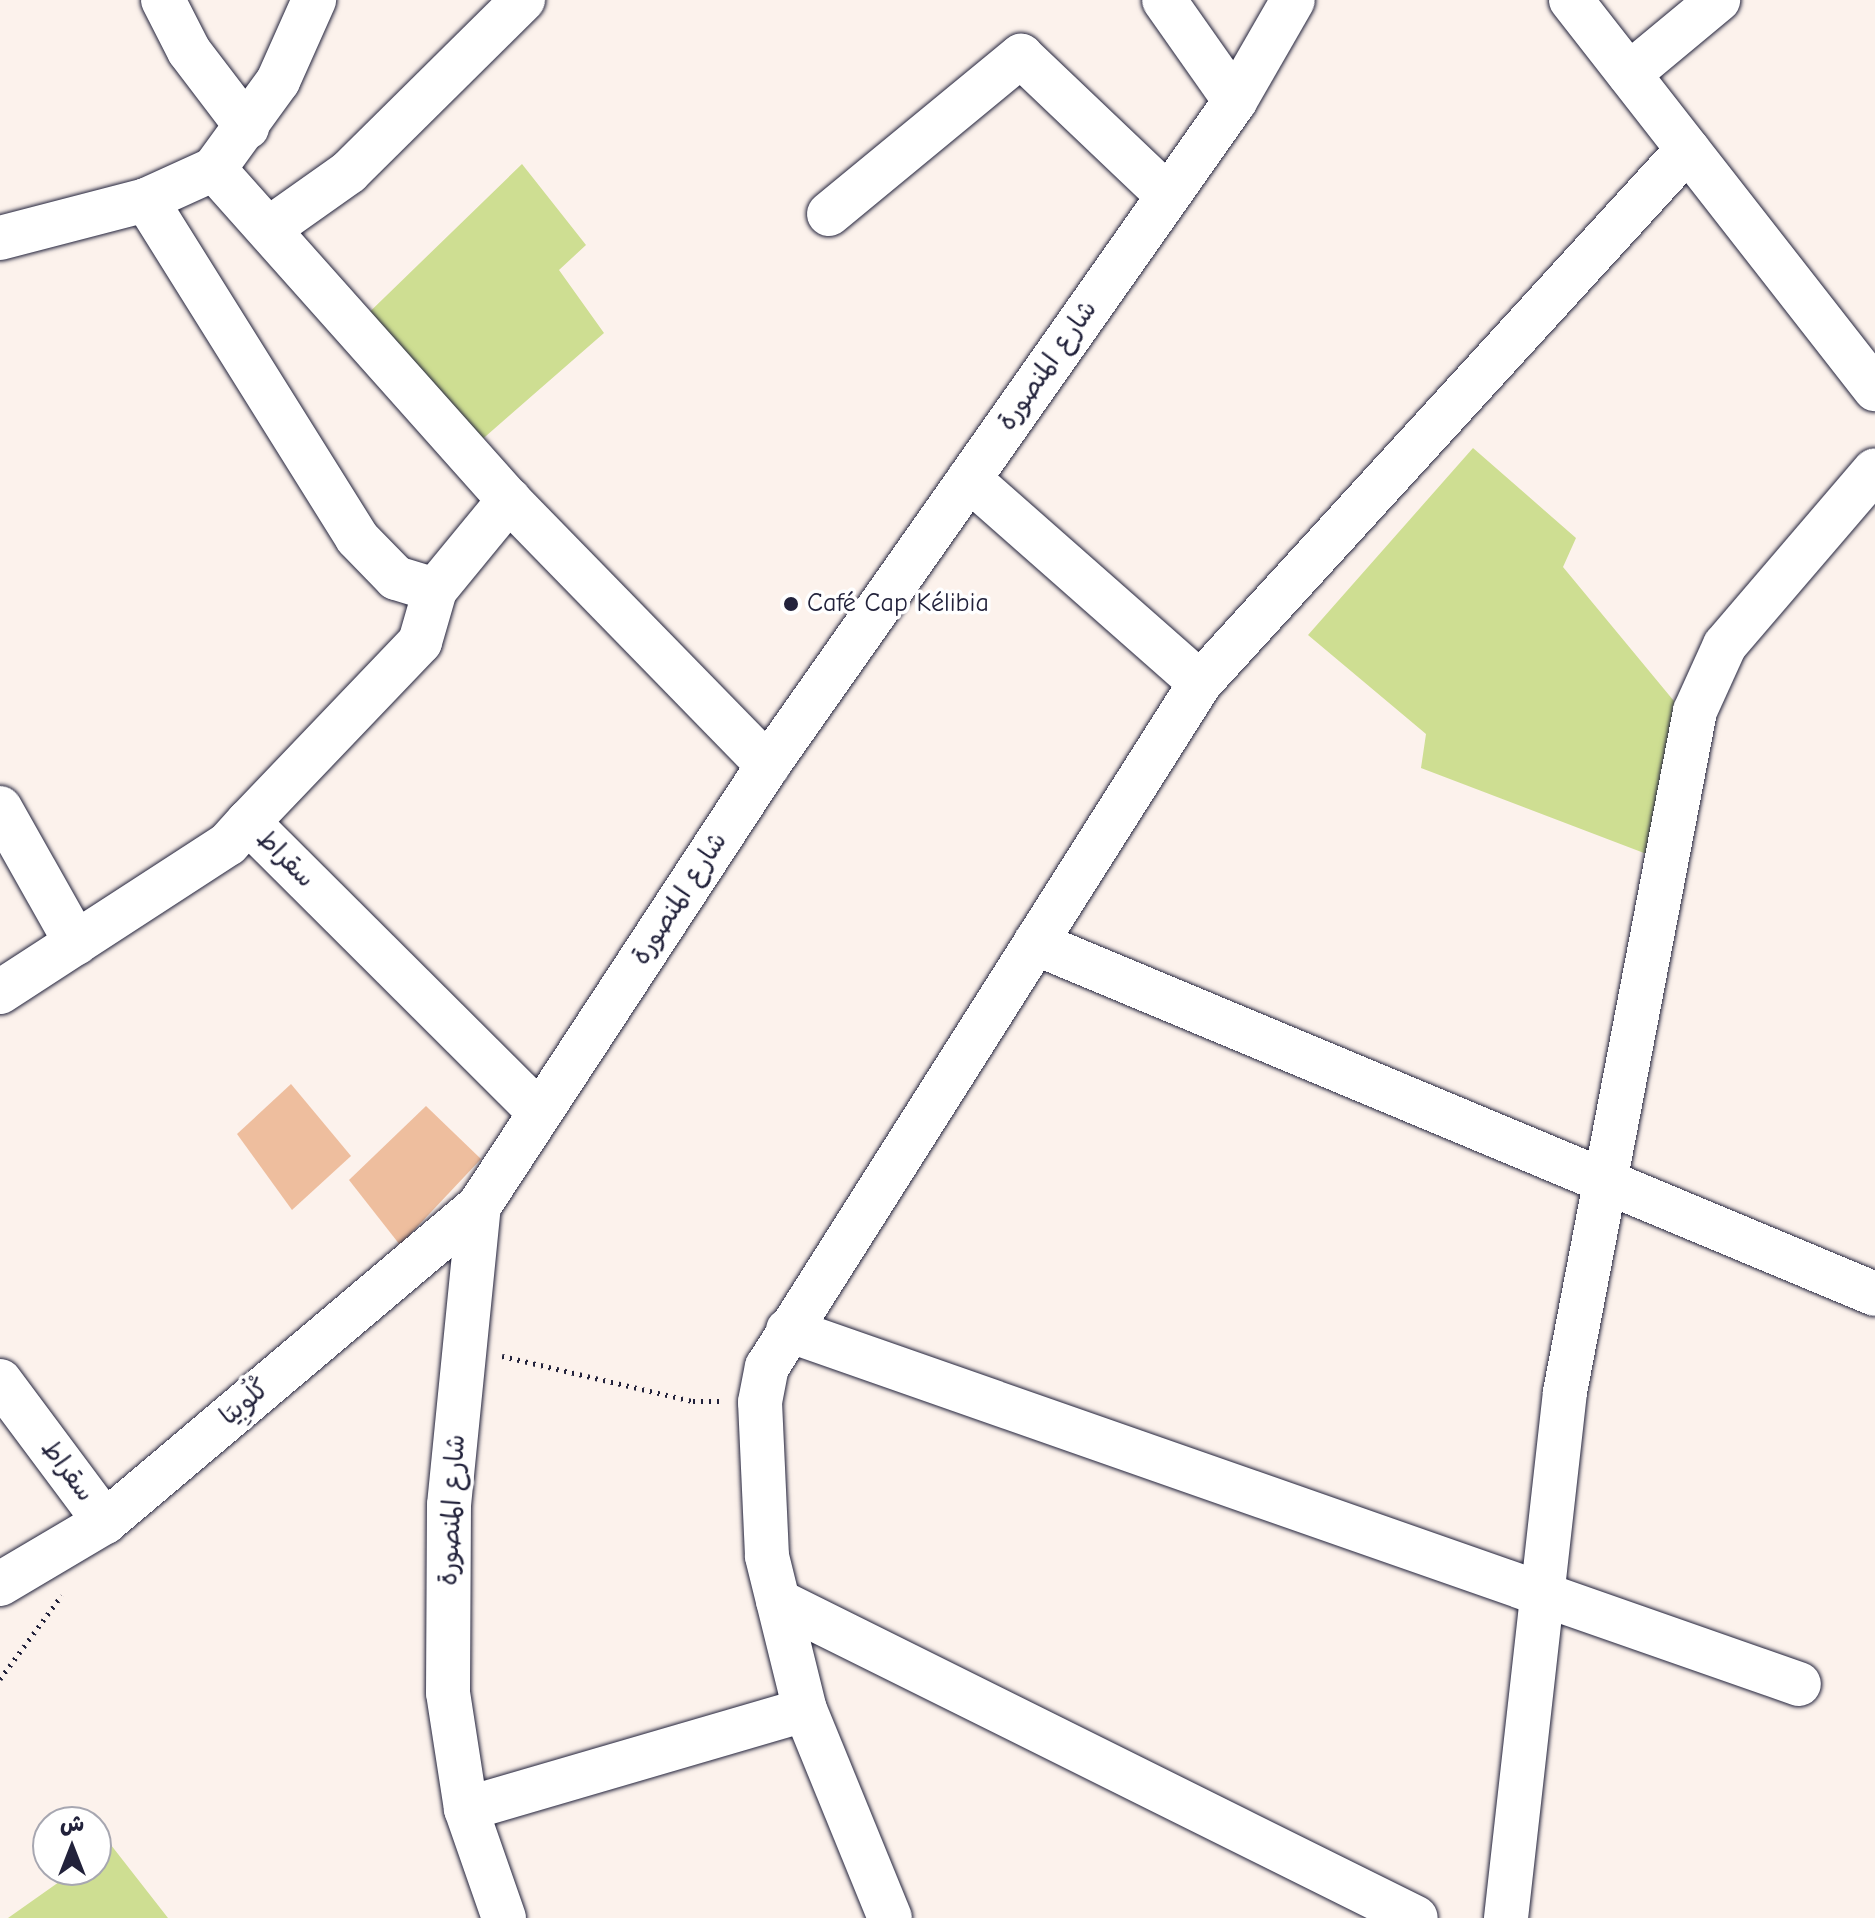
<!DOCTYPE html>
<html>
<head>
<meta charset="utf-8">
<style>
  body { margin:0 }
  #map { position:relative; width:1875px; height:1918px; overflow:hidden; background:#fcf2ec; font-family:"Comic Neue","Playpen Sans Arabic",sans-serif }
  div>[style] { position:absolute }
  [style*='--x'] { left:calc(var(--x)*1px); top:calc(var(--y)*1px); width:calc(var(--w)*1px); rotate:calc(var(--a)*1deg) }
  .green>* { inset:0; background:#cede92 }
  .building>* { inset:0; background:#eebe9e }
  .path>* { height:5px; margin-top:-2.5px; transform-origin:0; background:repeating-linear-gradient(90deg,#22223b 0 2px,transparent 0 8px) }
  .roads { filter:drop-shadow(0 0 2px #22223b) drop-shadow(0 0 2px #22223b) }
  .minor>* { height:44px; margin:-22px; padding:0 22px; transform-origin:22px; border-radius:22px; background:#fff }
  .dots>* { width:22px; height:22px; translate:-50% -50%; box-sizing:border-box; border:4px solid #fff; border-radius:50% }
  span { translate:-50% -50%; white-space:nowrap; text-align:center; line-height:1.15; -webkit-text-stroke:7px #fff; paint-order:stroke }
  .street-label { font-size:26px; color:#22223b }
  .poi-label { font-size:26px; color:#22223b }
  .left { translate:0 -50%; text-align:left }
  .north { position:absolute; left:32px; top:1806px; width:80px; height:80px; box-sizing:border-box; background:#fff; border:2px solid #a7a7b1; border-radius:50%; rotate:0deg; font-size:22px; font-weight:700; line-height:32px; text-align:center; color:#22223b }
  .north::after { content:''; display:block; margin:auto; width:28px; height:36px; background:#22223b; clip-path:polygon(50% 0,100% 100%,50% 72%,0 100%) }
</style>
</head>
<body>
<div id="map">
  <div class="green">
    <i style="clip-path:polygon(522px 164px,586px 245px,559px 270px,604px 333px,470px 450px,351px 330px)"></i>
    <i style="clip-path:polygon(1473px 448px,1576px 538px,1563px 567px,1688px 718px,1665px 861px,1421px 768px,1426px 734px,1308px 635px)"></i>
    <i style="clip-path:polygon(111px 1845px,168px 1918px,8px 1918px,76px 1870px,96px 1870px,96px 1856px)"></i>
  </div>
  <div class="building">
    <i style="clip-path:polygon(291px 1084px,351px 1156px,292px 1210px,237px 1134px)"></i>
    <i style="clip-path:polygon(426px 1106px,481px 1159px,400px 1245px,349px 1180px)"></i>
  </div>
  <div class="path">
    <i style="--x:502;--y:1356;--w:196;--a:13.3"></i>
    <i style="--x:693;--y:1401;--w:30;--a:0"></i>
    <i style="--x:0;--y:1679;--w:104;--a:-53.6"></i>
  </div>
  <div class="roads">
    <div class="minor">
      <i style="--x:163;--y:0;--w:57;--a:63"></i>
      <i style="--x:189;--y:51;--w:96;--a:52.7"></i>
      <i style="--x:1164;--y:0;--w:123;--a:54.9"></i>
      <i style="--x:1571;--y:0;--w:494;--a:52"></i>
      <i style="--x:1629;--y:74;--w:116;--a:-39.7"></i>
      <i style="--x:214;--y:169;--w:443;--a:48.3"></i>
      <i style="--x:509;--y:500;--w:371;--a:45.7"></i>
      <i style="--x:146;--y:200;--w:398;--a:58"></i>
      <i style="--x:357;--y:538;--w:56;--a:45.7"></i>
      <i style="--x:396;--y:578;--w:41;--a:17.1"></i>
      <i style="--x:829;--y:214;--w:249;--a:-39.5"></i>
      <i style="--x:1021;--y:56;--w:202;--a:43.6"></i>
      <i style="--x:270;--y:228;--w:97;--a:-35.3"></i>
      <i style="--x:349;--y:172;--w:245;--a:-44.7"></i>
      <i style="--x:0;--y:238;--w:151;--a:-14.6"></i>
      <i style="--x:146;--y:200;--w:75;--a:-24.5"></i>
      <i style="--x:214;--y:169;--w:109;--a:-54"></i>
      <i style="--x:278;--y:81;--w:89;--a:-66"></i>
      <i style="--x:969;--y:479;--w:308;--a:41.4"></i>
      <i style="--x:0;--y:808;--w:155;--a:60.6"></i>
      <i style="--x:248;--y:822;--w:249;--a:-46.3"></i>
      <i style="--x:420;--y:642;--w:54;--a:-73.9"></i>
      <i style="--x:435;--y:590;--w:117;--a:-50.6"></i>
      <i style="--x:1035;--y:943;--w:910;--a:22.68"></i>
      <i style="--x:0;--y:992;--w:272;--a:-33"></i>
      <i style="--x:228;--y:844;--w:30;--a:-48"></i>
      <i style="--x:248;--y:822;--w:408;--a:44.9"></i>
      <i style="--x:788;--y:1330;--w:1071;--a:19.3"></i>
      <i style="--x:0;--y:1381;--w:176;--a:53.3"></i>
      <i style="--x:0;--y:1584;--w:122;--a:-30.6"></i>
      <i style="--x:105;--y:1522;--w:490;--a:-40.2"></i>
      <i style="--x:778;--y:1601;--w:712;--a:26.42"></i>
      <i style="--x:466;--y:1809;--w:353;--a:-16.3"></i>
      <i style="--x:504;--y:1918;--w:115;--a:-109.2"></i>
      <i style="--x:466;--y:1809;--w:117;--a:-98.8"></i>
      <i style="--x:448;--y:1693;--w:188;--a:-89.7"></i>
      <i style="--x:449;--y:1505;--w:301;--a:-84.3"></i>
      <i style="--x:479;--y:1206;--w:527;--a:-56.76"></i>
      <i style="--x:768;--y:765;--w:812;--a:-54.88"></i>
      <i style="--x:1235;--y:101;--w:116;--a:-60.1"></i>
      <i style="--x:890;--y:1918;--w:225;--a:-112.2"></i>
      <i style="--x:805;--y:1710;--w:159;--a:-103.9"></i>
      <i style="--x:767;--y:1556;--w:154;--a:-92.6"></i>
      <i style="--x:760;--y:1402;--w:36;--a:-79"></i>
      <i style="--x:767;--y:1367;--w:810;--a:-57.66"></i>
      <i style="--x:1200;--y:683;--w:723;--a:-47.58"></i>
      <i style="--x:1506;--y:1918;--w:529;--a:-83.6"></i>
      <i style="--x:1565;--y:1392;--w:693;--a:-79.19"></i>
      <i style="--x:1695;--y:711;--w:72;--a:-65.6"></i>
      <i style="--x:1725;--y:645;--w:230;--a:-49.4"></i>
    </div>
  </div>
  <div class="dots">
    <i style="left:791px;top:604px;background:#22223b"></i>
  </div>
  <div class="street-label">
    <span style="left:1048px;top:366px;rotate:-55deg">شارع المنصورة</span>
    <span style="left:285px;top:859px;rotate:45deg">سقراط</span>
    <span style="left:680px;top:899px;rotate:-57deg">شارع المنصورة</span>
    <span style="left:245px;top:1403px;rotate:-40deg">كْلُوبِيَا</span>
    <span style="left:67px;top:1471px;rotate:53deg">سقراط</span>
    <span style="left:453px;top:1510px;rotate:-87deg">شارع المنصورة</span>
  </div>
  <div class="poi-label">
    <span class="left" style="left:807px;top:604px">Café Cap Kélibia</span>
  </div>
  <div class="north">ش</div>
</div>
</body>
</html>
